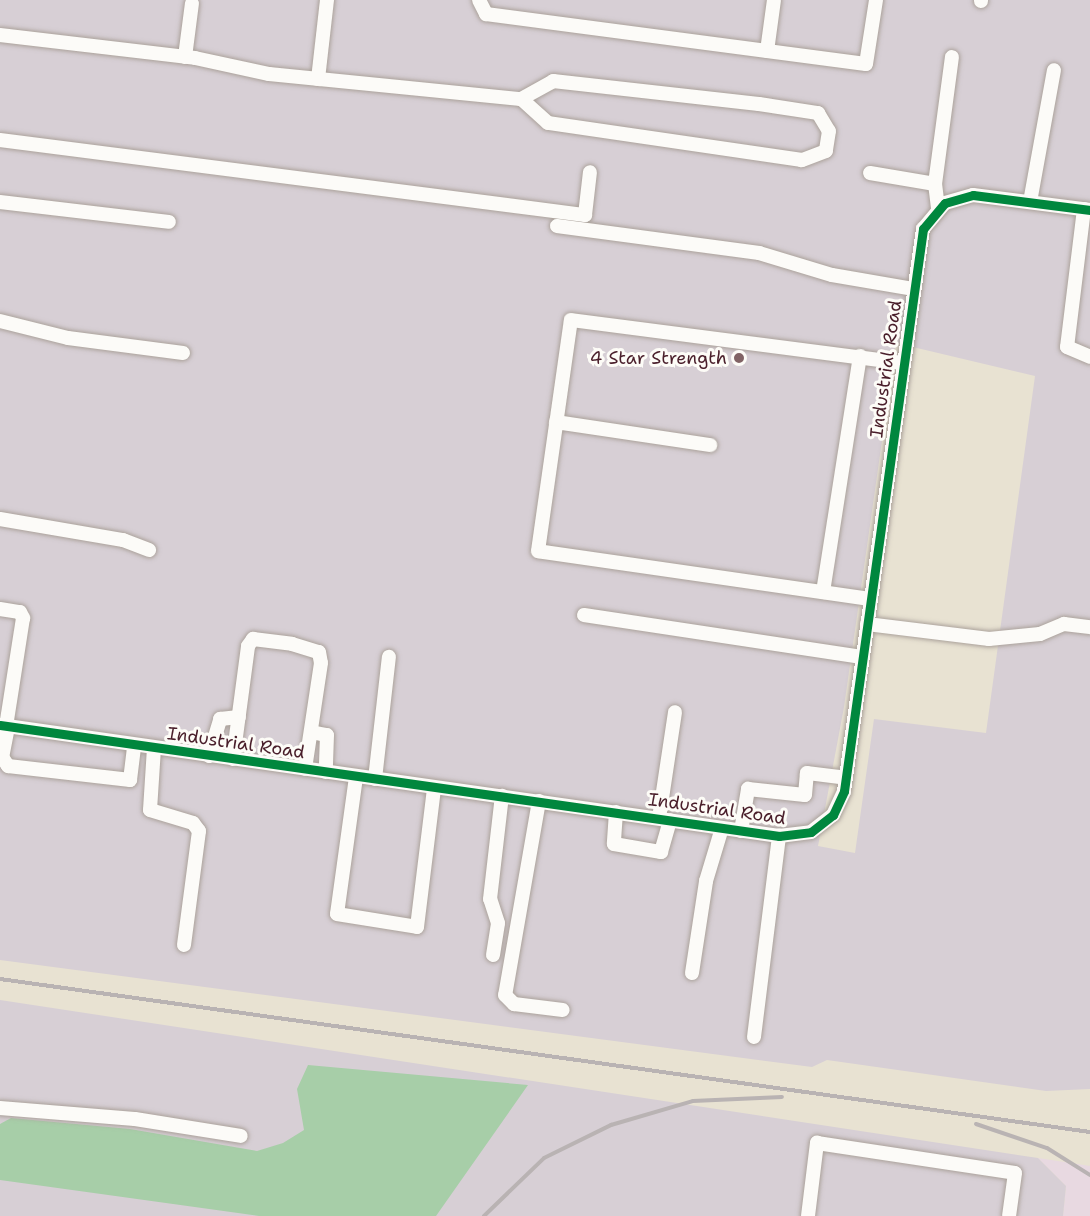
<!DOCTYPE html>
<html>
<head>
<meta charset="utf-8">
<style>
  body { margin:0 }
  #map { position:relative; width:1090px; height:1216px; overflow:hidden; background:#e8e2d2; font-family:"Shantell Sans",sans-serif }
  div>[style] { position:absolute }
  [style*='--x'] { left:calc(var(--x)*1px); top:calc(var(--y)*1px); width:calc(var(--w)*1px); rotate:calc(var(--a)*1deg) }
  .built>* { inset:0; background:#e8d9e1 }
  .industrial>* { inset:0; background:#d7cfd5 }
  .forest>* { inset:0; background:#a7cea8 }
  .roads { filter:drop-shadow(0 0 2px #aba29b) drop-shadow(0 0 2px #aba29b) }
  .minor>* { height:14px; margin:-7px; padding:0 7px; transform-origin:7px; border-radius:7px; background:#fcfbf8 }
  .rail>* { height:4px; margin:-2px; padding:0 2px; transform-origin:2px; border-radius:2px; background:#b9b3b3 }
  .cycleway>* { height:9px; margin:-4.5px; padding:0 4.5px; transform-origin:4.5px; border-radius:4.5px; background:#00873e }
  .dots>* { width:16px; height:16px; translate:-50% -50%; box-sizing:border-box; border:3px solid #fdfcf7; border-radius:50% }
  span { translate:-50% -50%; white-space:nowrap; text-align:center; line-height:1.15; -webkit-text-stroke:6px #fdfcf7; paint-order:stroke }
  .poi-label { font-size:18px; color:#4a1f2b }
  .right { translate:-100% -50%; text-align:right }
  .street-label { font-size:18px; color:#4a1f2b }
</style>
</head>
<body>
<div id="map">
  <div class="built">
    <i style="clip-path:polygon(1038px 1158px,1090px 1166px,1090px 1216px,1063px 1216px,1066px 1186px)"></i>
  </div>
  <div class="industrial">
    <i style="clip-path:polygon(evenodd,0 0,1090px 0,1090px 1089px,1046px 1091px,827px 1060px,812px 1067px,0 960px,0 0,896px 343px,1035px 376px,986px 733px,874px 719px,855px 853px,818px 846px,844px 707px,896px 343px)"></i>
    <i style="clip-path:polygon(0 1000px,1038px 1158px,1066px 1186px,1063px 1216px,0 1216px)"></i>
  </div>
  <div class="forest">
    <i style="clip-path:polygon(308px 1065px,528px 1085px,436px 1216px,259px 1216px,0 1180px,0 1124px,11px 1118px,130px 1129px,257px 1151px,283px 1143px,304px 1130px,297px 1089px)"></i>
  </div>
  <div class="roads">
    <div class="minor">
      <i style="--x:479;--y:0;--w:16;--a:63"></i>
      <i style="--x:486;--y:14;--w:383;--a:7.5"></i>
      <i style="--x:866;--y:64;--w:65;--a:-81.1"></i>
      <i style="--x:981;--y:1;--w:1;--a:-90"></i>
      <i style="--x:0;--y:35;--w:196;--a:6.7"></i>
      <i style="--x:195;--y:58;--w:76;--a:12.2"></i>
      <i style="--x:269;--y:74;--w:253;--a:5.7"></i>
      <i style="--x:521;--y:99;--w:37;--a:-29"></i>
      <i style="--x:553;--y:81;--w:207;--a:6.4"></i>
      <i style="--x:759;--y:104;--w:60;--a:8.7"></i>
      <i style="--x:818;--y:113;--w:21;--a:59"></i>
      <i style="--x:829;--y:131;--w:20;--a:99"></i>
      <i style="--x:826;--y:151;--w:26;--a:159"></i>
      <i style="--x:802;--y:160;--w:257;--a:-171.7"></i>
      <i style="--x:548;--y:123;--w:36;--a:-138"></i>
      <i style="--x:767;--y:51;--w:51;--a:-82.2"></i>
      <i style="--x:185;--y:57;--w:54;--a:-82.6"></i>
      <i style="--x:318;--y:79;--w:80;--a:-83.5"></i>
      <i style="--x:0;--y:140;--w:590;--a:7.31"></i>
      <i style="--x:585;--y:215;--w:43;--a:-83.4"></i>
      <i style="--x:870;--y:173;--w:66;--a:9.6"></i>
      <i style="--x:0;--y:202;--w:170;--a:6.7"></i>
      <i style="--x:1030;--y:202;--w:134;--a:-79.7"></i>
      <i style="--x:938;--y:208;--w:24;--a:-97"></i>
      <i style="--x:935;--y:184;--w:128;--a:-82.4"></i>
      <i style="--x:1084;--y:209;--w:139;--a:97"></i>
      <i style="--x:1067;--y:347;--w:25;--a:23"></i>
      <i style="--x:557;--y:226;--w:204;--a:7.6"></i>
      <i style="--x:759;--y:253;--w:76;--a:16.8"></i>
      <i style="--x:832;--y:275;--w:82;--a:9.8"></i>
      <i style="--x:0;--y:321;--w:70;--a:14"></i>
      <i style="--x:68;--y:338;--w:116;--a:7.4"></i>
      <i style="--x:556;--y:422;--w:156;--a:8.5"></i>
      <i style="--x:0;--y:519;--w:125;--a:9.7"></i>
      <i style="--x:123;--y:540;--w:28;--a:21"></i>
      <i style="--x:823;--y:592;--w:239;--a:-81.1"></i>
      <i style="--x:870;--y:599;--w:335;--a:-171.8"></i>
      <i style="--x:538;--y:551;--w:233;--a:-81.9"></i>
      <i style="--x:571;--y:320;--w:335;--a:7.4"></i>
      <i style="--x:0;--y:609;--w:20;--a:9"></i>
      <i style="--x:20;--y:612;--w:7;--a:63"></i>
      <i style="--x:23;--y:618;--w:110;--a:98.9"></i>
      <i style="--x:584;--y:615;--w:281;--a:8.6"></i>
      <i style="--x:867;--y:624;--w:123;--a:7"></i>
      <i style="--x:989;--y:639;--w:51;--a:-5.6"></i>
      <i style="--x:1040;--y:634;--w:26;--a:-23"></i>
      <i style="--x:1064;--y:624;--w:26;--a:7"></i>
      <i style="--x:0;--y:725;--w:787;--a:8.11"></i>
      <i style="--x:779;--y:836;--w:32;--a:-7"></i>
      <i style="--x:811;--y:832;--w:28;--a:-38"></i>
      <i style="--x:833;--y:815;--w:26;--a:-65"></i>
      <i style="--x:844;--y:791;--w:568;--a:-82"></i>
      <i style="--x:923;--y:229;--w:34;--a:-50"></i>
      <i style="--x:945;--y:203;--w:29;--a:-16"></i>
      <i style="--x:973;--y:195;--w:118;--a:7.3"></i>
      <i style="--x:8;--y:727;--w:31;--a:101"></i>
      <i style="--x:2;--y:757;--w:11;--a:56"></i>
      <i style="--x:8;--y:766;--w:123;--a:6.5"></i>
      <i style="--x:130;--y:780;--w:35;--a:-83"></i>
      <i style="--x:311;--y:732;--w:16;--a:11"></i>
      <i style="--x:327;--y:735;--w:37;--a:92"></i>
      <i style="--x:154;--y:748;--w:62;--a:93.7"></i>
      <i style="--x:150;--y:810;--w:45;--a:16.8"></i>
      <i style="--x:193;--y:823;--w:10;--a:53"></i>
      <i style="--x:199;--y:831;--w:115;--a:97.5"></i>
      <i style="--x:209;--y:756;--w:39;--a:-73"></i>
      <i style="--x:220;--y:719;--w:19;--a:-6"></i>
      <i style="--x:233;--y:759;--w:114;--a:-82.4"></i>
      <i style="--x:248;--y:646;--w:9;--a:-54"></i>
      <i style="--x:253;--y:639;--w:39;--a:7"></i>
      <i style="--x:292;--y:644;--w:28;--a:17"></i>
      <i style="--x:319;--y:652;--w:11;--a:80"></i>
      <i style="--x:321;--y:663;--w:107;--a:98.6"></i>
      <i style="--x:356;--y:777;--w:138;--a:97.9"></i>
      <i style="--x:337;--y:914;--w:81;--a:9.2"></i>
      <i style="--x:417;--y:927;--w:140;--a:-83"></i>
      <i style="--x:375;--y:779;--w:123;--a:-83.5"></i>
      <i style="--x:539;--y:801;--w:197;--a:99.9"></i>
      <i style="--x:505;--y:995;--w:13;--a:45"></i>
      <i style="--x:514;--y:1004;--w:49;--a:7"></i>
      <i style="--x:616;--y:812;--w:32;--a:94"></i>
      <i style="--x:614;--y:844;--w:48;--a:9.7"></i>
      <i style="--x:661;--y:852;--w:33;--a:-74"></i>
      <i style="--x:659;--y:818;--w:107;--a:-81.4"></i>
      <i style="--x:741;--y:831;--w:43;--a:-80.5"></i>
      <i style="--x:748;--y:789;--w:57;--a:6"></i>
      <i style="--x:805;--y:795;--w:22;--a:-85"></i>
      <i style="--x:807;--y:773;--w:38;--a:7"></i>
      <i style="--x:493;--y:955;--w:32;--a:-81"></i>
      <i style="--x:498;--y:923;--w:25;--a:-108"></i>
      <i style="--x:490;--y:899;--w:104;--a:-83.4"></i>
      <i style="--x:692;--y:973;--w:93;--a:-81.3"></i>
      <i style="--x:706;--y:881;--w:55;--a:-73.2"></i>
      <i style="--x:754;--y:1037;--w:203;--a:-82.9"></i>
      <i style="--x:0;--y:1108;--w:135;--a:4.7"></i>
      <i style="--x:135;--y:1119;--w:107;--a:9.1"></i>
      <i style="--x:808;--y:1216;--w:74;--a:-83"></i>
      <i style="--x:817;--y:1143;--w:200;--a:8.6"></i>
      <i style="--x:1015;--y:1173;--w:43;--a:97.9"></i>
    </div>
  </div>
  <div class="rail">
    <i style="--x:0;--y:979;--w:1101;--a:7.99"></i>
    <i style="--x:976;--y:1124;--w:75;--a:18.7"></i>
    <i style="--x:1047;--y:1148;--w:51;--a:32.1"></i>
    <i style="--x:484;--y:1216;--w:83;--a:-44"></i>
    <i style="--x:544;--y:1158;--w:75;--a:-26.2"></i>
    <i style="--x:611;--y:1125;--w:85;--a:-16.3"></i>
    <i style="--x:693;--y:1101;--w:89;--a:-2.6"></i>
  </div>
  <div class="cycleway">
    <i style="--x:0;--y:725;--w:787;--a:8.11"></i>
    <i style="--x:779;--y:836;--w:32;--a:-7"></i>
    <i style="--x:811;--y:832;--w:28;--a:-38"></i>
    <i style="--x:833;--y:815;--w:26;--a:-65"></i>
    <i style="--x:844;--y:791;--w:568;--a:-82"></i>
    <i style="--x:923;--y:229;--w:34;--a:-50"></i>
    <i style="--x:945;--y:203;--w:29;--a:-16"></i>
    <i style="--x:973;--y:195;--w:118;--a:7.3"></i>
  </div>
  <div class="dots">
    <i style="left:739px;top:358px;background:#816365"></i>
  </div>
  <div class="poi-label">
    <span class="right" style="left:727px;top:358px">4 Star Strength</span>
  </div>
  <div class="street-label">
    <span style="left:886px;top:369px;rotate:-82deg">Industrial Road</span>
    <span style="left:236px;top:743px;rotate:8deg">Industrial Road</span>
    <span style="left:717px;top:809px;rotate:8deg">Industrial Road</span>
  </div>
</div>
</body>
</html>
